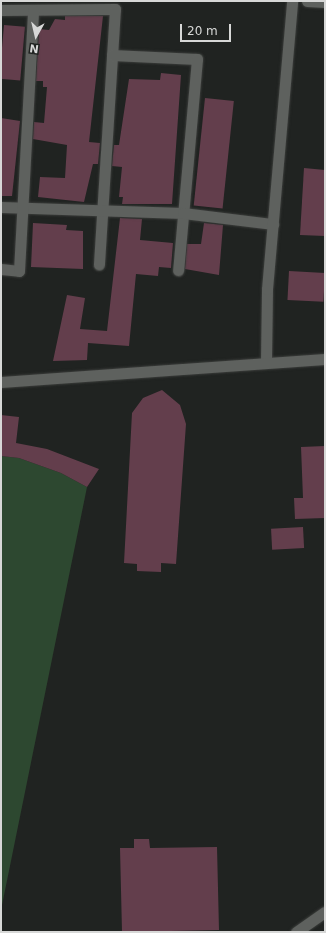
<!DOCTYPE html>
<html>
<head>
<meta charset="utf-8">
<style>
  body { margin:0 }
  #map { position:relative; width:326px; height:933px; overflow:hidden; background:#202321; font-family:"DejaVu Sans",sans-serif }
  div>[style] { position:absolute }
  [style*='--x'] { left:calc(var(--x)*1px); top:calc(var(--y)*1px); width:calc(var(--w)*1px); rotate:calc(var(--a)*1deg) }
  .green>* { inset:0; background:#2d4830 }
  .building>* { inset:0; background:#633e4c; transform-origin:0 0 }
  .roads { filter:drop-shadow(0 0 1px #3b3d3b) drop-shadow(0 0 1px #3b3d3b) }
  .minor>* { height:11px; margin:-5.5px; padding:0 5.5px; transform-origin:5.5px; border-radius:5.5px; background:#5e615e }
  .tertiary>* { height:11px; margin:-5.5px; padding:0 5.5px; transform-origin:5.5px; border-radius:5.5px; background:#5e615e }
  span { translate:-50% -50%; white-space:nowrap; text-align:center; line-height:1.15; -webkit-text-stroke:4px #202321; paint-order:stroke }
  .frame { position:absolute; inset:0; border:2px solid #d7d8d7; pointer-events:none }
  .north { position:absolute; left:16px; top:16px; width:40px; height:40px; -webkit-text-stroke:3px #202321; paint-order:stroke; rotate:188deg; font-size:11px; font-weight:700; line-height:16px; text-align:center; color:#d7d8d7 }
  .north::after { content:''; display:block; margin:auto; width:14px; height:18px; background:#d7d8d7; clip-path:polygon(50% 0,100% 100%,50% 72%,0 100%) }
  .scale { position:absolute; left:180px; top:24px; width:51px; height:18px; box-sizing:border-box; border:2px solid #d7d8d7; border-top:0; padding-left:5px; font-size:12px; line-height:14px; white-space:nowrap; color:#d7d8d7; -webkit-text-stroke:3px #202321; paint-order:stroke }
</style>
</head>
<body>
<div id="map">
  <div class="green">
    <i style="clip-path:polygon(1px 456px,19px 458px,61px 473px,87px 487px,1px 910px)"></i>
  </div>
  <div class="building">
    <i style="clip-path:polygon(65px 16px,103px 16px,89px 142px,100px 143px,98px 164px,93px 164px,84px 202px,38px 197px,40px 177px,65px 178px,67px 145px,33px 139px,34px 122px,44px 123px,47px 87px,43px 87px,43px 81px,36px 81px,39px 29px,49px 30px,55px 19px,65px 20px)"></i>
    <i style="left:4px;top:25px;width:21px;height:54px;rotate:5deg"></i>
    <i style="clip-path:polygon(161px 73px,181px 75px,172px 204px,122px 204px,123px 197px,119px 197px,122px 167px,112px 166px,114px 145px,119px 145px,129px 79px,160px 80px)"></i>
    <i style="left:205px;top:98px;width:29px;height:108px;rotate:6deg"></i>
    <i style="clip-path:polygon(1px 118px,20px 121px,12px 196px,1px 196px)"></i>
    <i style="clip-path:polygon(304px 168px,325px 170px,325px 236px,300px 235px)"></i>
    <i style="clip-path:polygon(120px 218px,142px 219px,140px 240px,173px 243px,171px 268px,159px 267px,158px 276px,136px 274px,129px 346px,88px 343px,87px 360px,53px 361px,67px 295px,85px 298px,80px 329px,107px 331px)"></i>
    <i style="clip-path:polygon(33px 223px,67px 225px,66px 230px,83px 231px,83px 269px,31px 267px)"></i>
    <i style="clip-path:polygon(204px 223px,223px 225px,219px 275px,185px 269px,187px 244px,201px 244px)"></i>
    <i style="left:289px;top:271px;width:36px;height:29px;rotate:3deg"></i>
    <i style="clip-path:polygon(162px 390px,180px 405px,186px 424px,176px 564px,161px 563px,161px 572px,137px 571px,137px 564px,124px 563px,132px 413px,143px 398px)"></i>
    <i style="clip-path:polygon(1px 415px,19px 417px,16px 443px,47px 449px,99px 469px,87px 487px,61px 473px,19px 458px,1px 456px)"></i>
    <i style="clip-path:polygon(325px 446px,325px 518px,295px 519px,294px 498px,303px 498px,301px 447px)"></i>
    <i style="left:303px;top:527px;width:21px;height:32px;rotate:87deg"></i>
    <i style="clip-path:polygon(134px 839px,149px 839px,150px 848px,217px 847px,219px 930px,122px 932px,120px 848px,134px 848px)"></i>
  </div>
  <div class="roads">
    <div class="minor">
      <i style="--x:307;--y:1;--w:18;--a:3"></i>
      <i style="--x:1;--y:10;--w:114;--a:-0.5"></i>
      <i style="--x:115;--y:9;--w:256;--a:93.6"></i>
      <i style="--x:112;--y:55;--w:85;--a:2.7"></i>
      <i style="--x:197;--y:59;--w:212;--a:95.1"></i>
      <i style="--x:1;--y:207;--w:182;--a:1.9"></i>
      <i style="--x:183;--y:213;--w:91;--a:7"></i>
      <i style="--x:1;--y:269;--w:18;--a:6"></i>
      <i style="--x:19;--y:271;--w:261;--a:-86.9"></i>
      <i style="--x:266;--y:362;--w:73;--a:-89.2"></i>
      <i style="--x:267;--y:289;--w:289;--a:-85"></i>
      <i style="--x:183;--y:369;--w:142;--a:-4"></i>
      <i style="--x:296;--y:932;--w:35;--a:-35"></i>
    </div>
    <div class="tertiary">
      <i style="--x:1;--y:382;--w:182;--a:-4.1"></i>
    </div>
  </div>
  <div class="frame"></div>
  <div class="north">N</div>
  <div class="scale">20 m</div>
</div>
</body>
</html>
